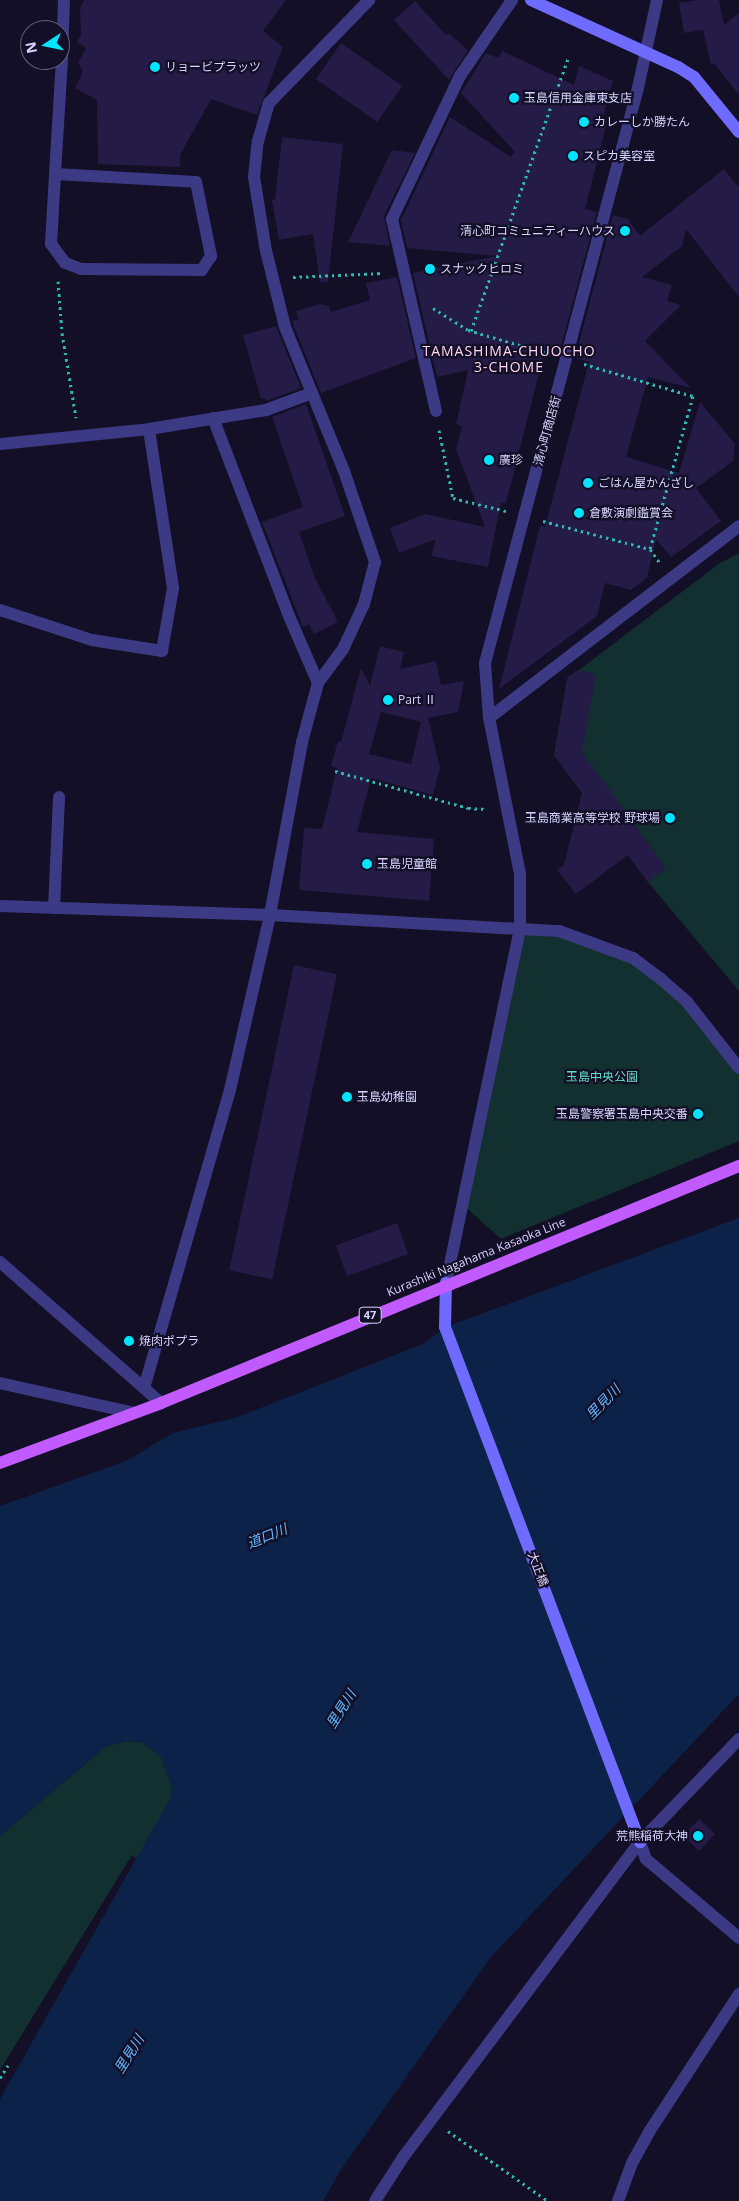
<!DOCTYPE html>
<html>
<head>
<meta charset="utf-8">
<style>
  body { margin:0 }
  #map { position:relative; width:739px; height:2201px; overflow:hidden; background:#130f26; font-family:"Open Sans","Noto Sans JP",sans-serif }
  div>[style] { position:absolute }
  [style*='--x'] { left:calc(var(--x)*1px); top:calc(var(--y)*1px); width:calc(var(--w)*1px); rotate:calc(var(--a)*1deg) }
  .green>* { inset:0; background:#12302f }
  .water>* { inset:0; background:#0c2248 }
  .building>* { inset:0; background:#241b47; transform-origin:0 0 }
  .path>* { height:3px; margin-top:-1.5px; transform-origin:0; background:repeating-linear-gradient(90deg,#2fb8b0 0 2.5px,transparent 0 6.5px) }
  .street>* { height:12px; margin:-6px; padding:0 6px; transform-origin:6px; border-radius:6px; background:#3d3a85 }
  .secondary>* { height:12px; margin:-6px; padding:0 6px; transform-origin:6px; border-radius:6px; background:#6f6bff }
  .primary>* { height:12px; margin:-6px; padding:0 6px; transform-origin:6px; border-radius:6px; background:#c25bff }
  .dots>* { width:14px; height:14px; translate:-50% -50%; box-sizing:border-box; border:2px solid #130f26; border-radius:50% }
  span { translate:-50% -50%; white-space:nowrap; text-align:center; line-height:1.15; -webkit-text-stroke:4.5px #130f26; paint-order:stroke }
  .shield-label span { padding:1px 4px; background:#130f26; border:1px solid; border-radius:4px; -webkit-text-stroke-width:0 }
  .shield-label { font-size:11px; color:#d9d4ff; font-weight:700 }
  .poi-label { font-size:12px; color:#d9d4ff }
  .left { translate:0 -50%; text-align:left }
  .right { translate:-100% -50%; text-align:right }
  .street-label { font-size:12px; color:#d9d4ff }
  .park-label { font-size:12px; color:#5fe0c0 }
  .neighbourhood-label { font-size:14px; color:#ffd6f0; letter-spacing:1px }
  .water-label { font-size:14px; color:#62b6ff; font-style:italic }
  .north { position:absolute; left:20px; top:20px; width:50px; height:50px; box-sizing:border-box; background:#130f26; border:1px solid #625e7d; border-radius:50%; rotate:259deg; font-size:14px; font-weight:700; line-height:20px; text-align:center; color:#d9d4ff }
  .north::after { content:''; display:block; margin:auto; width:18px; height:22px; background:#00e5ff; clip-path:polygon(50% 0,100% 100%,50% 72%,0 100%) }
</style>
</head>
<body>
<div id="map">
  <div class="green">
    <i style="clip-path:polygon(739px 553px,739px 991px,648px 882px,554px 755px,567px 679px,720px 563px)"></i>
    <i style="clip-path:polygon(520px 928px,600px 944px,661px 979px,739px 1068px,739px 1141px,501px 1239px,462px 1204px)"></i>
    <i style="clip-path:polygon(127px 1741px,142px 1742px,161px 1755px,171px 1785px,171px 1797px,138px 1860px,132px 1855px,0 2070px,0 1836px,105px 1747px)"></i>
  </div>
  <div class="water">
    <i style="clip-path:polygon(739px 1218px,739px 1694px,490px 1958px,340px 2171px,323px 2201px,0 2201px,0 2099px,171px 1797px,171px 1785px,160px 1755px,141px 1742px,127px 1741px,105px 1747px,0 1836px,0 1506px,126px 1461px,173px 1433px,235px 1418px,423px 1344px,446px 1327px)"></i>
  </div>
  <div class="building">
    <i style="clip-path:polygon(84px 0,286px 0,263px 31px,283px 47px,257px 115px,211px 99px,180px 155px,180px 167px,98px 164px,97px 100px,75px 88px,83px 71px,78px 63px,86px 48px,77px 42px,81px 35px,80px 8px)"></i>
    <i style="clip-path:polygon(698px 0,719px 0,724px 25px,739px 13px,739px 95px,715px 64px,711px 65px,703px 30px,684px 33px,679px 3px)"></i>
    <i style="clip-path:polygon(415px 1px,446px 35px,448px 33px,468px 50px,449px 80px,394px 20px)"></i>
    <i style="left:341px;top:43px;width:75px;height:44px;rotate:35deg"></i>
    <i style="clip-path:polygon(502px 51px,574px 85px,579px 66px,613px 81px,603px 117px,608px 118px,585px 209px,597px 212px,559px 354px,545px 350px,506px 503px,501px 502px,488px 567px,431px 556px,436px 539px,399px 553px,390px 528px,425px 514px,485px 527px,456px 449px,462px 426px,456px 424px,468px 370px,437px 377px,413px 273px,497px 256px,407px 248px,401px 220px,450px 117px,511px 157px,515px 152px,461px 93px,486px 53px,498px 58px)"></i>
    <i style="clip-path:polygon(282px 137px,343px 144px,328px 282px,320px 282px,313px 234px,279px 240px,272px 200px,275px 199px)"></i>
    <i style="clip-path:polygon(392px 150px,415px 153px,384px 216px,390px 246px,348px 242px)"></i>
    <i style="clip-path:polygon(724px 169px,739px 188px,739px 297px,686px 229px,682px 246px,642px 277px,672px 285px,667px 301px,681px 305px,645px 341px,691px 388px,648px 377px,626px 457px,679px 473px,700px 402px,735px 444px,733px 461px,696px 488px,721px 521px,671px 557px,656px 539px,647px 578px,631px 590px,605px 583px,597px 616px,499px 689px,540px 526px,545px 527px,589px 362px,575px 358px,613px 215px,628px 219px,640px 236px)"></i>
    <i style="clip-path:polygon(397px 277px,416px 358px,321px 393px,293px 324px,292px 321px,299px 319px,296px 311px,320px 304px,329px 306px,331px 312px,370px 300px,366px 283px)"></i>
    <i style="clip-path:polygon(276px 326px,301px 388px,266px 401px,265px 398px,261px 399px,243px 335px)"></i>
    <i style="clip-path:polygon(306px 404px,345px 516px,299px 532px,315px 578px,338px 622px,314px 634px,309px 624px,303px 627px,262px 522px,303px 507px,272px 417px)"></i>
    <i style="clip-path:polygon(evenodd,380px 646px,404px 652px,400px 669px,436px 661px,441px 685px,464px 681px,458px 712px,428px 718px,440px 767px,433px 795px,371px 778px,357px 832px,434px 839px,429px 901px,299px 890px,304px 828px,322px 829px,337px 768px,331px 766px,338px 741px,341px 742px,361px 668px,370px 686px,380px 646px,381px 712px,421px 722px,411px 764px,369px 754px,381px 712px)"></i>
    <i style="clip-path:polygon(578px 670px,596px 674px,582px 752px,666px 868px,648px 882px,628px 855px,576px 894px,557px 870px,564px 865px,582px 792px,554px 755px,568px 677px)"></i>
    <i style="left:294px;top:965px;width:44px;height:312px;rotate:12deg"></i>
    <i style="left:397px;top:1223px;width:33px;height:65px;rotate:70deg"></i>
    <i style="left:699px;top:1819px;width:22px;height:23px;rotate:43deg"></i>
  </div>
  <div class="path">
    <i style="--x:293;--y:277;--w:91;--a:-2.5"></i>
    <i style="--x:58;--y:281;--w:52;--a:85.6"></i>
    <i style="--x:62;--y:333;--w:86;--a:80.6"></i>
    <i style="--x:433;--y:308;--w:41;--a:32.2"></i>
    <i style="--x:468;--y:330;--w:82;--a:16.2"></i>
    <i style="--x:471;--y:331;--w:289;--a:-70.4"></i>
    <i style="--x:584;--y:364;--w:114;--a:16.4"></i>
    <i style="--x:693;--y:396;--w:159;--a:105.7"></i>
    <i style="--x:439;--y:430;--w:69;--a:78.4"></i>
    <i style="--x:453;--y:498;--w:55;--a:13.8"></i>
    <i style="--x:543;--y:521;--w:111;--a:14.7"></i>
    <i style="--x:650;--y:549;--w:16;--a:55"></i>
    <i style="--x:335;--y:771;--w:138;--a:15.5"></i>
    <i style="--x:468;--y:808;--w:18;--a:3"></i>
    <i style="--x:0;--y:2078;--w:15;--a:-58"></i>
    <i style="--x:448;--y:2131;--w:122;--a:35"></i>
  </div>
  <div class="street">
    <i style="--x:55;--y:174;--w:141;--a:3.2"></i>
    <i style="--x:196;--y:182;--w:76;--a:78.5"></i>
    <i style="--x:211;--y:256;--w:17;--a:123"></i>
    <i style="--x:202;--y:270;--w:121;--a:-179.5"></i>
    <i style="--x:81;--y:269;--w:17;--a:-159"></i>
    <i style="--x:65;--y:263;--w:24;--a:-126"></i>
    <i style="--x:51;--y:244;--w:70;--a:-86.7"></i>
    <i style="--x:55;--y:174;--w:115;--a:-86.5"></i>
    <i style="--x:62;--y:59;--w:59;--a:-88.1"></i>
    <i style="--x:436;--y:411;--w:197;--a:-102.9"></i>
    <i style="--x:392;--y:219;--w:158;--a:-64.6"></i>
    <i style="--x:460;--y:76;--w:92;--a:-55.6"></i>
    <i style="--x:213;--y:418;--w:212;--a:69"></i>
    <i style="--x:289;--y:616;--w:73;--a:66.6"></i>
    <i style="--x:0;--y:444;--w:150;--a:-5.7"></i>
    <i style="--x:149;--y:429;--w:119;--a:-9.2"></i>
    <i style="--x:266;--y:410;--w:49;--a:-20.3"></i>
    <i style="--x:0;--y:610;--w:97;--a:18.1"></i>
    <i style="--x:92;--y:640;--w:71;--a:8.9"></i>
    <i style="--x:162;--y:651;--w:64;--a:-80.1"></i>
    <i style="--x:173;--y:588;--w:161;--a:-98.6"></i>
    <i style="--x:489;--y:718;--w:315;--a:-37.5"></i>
    <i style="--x:0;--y:906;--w:270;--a:1.9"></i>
    <i style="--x:270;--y:915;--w:289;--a:3.2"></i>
    <i style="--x:559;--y:931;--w:79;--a:20"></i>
    <i style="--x:633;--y:958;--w:35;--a:37"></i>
    <i style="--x:661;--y:979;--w:35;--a:41"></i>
    <i style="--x:687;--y:1002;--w:84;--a:51.8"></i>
    <i style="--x:54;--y:908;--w:111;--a:-87.4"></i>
    <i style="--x:0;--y:1262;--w:214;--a:41.2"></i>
    <i style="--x:446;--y:1283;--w:363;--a:-78.2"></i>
    <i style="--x:520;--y:928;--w:54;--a:-90"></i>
    <i style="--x:520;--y:874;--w:159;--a:-101.2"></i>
    <i style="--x:489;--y:718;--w:55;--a:-94.2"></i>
    <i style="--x:485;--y:663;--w:595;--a:-75.1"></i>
    <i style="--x:638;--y:88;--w:90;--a:-77.8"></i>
    <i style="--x:0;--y:1383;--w:137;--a:12.6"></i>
    <i style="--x:144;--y:1388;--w:310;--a:-73.9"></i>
    <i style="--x:230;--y:1090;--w:180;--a:-77.1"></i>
    <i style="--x:270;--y:915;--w:176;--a:-79.5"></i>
    <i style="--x:302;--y:742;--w:61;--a:-74.8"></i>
    <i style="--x:318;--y:683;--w:42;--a:-53.7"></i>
    <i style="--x:343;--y:649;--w:50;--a:-65"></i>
    <i style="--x:364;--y:604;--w:43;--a:-75.3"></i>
    <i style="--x:375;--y:562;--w:96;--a:-108.8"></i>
    <i style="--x:344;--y:471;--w:156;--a:-112.3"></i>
    <i style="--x:285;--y:327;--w:78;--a:-104"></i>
    <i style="--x:266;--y:251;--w:75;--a:-99.2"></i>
    <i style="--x:254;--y:177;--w:36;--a:-84"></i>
    <i style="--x:258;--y:141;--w:40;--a:-74"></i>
    <i style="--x:269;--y:103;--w:144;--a:-45.8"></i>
    <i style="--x:640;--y:1842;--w:18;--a:71"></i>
    <i style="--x:646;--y:1859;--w:122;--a:40.3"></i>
    <i style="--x:375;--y:2201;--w:54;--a:-57.2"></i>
    <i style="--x:404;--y:2156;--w:393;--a:-53.1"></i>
    <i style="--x:640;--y:1842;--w:143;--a:-46.1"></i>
    <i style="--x:618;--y:2201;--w:40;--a:-69.8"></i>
    <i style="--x:632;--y:2163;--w:35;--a:-61"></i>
    <i style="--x:649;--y:2132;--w:165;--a:-56.9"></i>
  </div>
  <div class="secondary">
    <i style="--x:531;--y:0;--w:162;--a:24.5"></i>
    <i style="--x:678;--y:67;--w:19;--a:32"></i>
    <i style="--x:694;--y:77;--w:71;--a:50.7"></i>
    <i style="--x:446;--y:1283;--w:44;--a:91.3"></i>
    <i style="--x:445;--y:1327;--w:551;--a:69.26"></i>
  </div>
  <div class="primary">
    <i style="--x:0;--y:1463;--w:172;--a:-20.4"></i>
    <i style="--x:161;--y:1403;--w:625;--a:-22.3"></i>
  </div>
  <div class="dots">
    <i style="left:155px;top:67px;background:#00e5ff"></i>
    <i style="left:514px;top:98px;background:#00e5ff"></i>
    <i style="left:584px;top:122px;background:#00e5ff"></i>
    <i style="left:573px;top:156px;background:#00e5ff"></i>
    <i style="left:625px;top:231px;background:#00e5ff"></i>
    <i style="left:430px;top:269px;background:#00e5ff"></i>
    <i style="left:489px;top:460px;background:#00e5ff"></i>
    <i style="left:588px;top:483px;background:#00e5ff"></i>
    <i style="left:579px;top:513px;background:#00e5ff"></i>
    <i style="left:388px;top:700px;background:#00e5ff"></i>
    <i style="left:670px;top:818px;background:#00e5ff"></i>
    <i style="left:367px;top:864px;background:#00e5ff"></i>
    <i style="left:347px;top:1097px;background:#00e5ff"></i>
    <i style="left:698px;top:1114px;background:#00e5ff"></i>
    <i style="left:129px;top:1341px;background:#00e5ff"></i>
    <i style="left:698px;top:1836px;background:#00e5ff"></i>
  </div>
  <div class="shield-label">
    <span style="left:370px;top:1315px">47</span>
  </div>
  <div class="poi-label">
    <span class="left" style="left:165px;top:67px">リョービプラッツ</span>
    <span class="left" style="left:524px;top:98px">玉島信用金庫東支店</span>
    <span class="left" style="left:594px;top:122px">カレーしか勝たん</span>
    <span class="left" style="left:583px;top:156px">スピカ美容室</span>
    <span class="right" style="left:615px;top:231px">清心町コミュニティーハウス</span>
    <span class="left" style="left:440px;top:269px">スナックヒロミ</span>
    <span class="left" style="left:499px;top:460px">廣珍</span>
    <span class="left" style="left:598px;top:483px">ごはん屋かんざし</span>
    <span class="left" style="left:589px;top:513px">倉敷演劇鑑賞会</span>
    <span class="left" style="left:398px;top:700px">Part Ⅱ</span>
    <span class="right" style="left:660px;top:818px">玉島商業高等学校 野球場</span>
    <span class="left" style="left:377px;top:864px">玉島児童館</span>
    <span class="left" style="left:357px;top:1097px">玉島幼稚園</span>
    <span class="right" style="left:688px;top:1114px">玉島警察署玉島中央交番</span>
    <span class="left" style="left:139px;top:1341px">焼肉ポプラ</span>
    <span class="right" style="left:688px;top:1836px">荒熊稲荷大神</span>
  </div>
  <div class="street-label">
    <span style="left:547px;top:431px;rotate:-75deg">清心町商店街</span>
    <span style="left:476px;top:1257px;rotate:-22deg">Kurashiki Nagahama Kasaoka Line</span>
    <span style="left:538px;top:1569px;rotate:69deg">大正橋</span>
  </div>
  <div class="park-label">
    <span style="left:602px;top:1077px">玉島中央公園</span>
  </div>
  <div class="neighbourhood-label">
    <span style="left:509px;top:359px">TAMASHIMA-CHUOCHO<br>3-CHOME</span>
  </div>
  <div class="water-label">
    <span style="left:603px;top:1402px;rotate:-46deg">里見川</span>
    <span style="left:267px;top:1536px;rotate:-22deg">道口川</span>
    <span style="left:341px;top:1709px;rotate:-58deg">里見川</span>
    <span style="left:129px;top:2054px;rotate:-58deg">里見川</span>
  </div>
  <div class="north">N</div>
</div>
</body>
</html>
